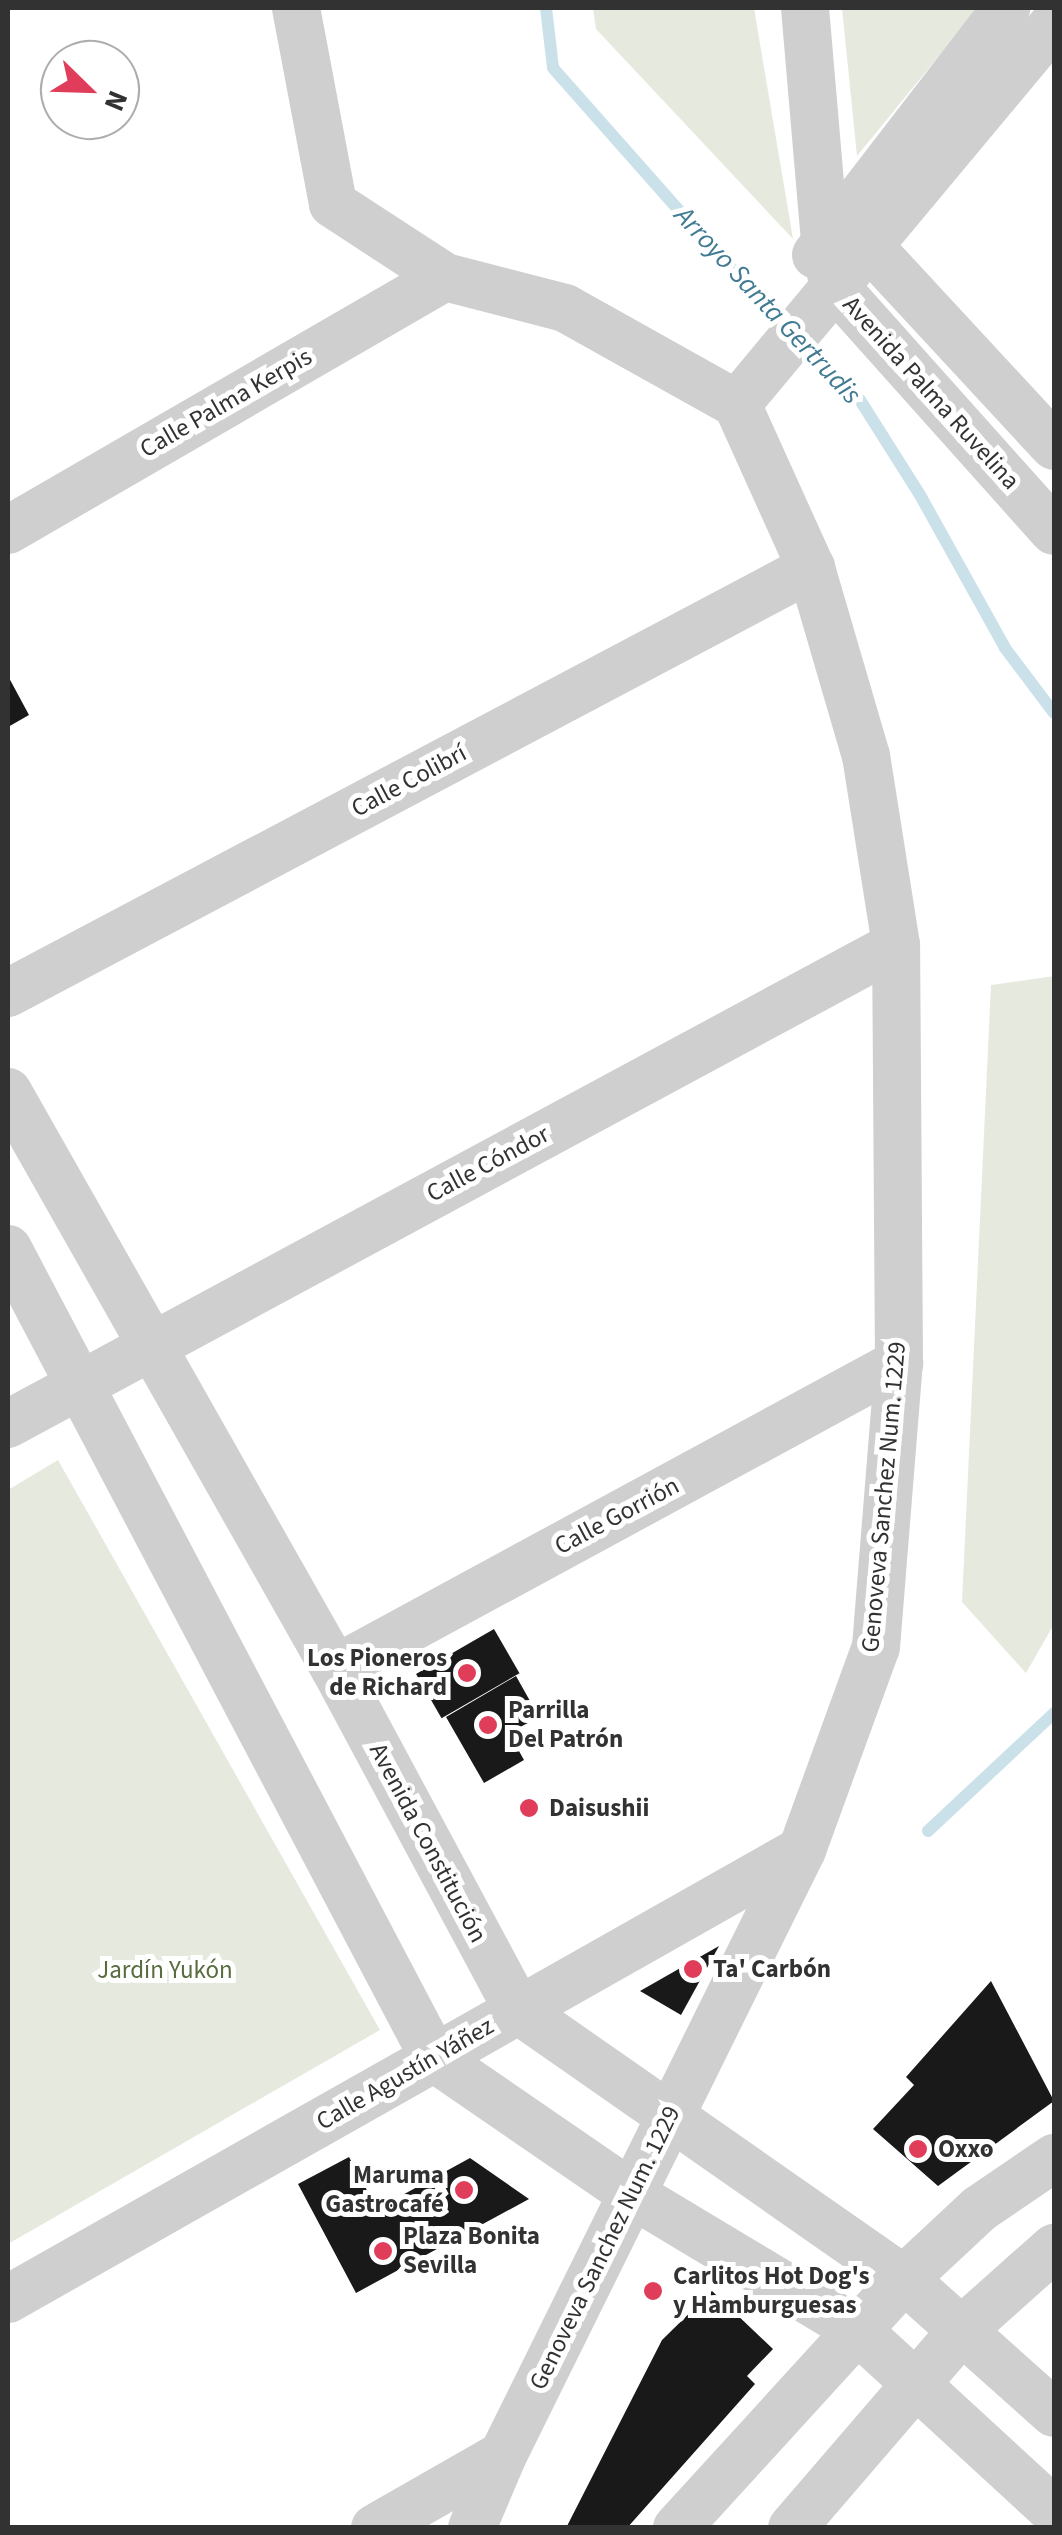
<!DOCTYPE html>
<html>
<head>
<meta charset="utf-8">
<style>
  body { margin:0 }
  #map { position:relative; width:1062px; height:2535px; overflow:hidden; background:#fff; font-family:"Source Sans 3",sans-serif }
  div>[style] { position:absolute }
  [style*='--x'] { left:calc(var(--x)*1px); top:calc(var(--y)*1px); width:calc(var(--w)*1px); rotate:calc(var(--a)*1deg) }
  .green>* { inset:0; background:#e6eade }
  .stream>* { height:12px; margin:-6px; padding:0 6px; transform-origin:6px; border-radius:6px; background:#cbe1ea }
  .building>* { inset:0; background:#191919; transform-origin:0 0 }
  .minor>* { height:48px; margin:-24px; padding:0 24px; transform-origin:24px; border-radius:24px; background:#cfcfcf }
  .dots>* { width:28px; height:28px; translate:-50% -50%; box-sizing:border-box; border:5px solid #fff; border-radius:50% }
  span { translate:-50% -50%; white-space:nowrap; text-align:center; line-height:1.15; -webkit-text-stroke:10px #fff; paint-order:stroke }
  .street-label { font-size:25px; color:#323232 }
  .poi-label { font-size:25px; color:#323232; font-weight:700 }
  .right { translate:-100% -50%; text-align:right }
  .left { translate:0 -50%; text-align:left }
  .park-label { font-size:25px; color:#596c40 }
  .water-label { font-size:28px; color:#417b92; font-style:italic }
  .frame { position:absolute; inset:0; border:10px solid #323232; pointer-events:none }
  .north { position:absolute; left:40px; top:40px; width:100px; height:100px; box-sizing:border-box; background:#fff; border:2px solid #adadad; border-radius:50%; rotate:113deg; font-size:28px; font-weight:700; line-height:40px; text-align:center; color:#323232 }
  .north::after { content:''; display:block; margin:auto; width:35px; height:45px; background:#df3d59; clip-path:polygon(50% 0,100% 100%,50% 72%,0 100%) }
</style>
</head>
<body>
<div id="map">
  <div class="green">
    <i style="clip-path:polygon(593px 8px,754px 8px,793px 239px,596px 29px)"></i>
    <i style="clip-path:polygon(842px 8px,978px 8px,857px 156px)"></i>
    <i style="clip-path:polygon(1054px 976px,1054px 1624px,1026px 1673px,962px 1602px,991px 985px)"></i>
    <i style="clip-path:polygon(58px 1460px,380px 2030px,8px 2244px,8px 1490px)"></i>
  </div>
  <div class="stream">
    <i style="--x:546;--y:8;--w:60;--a:83.3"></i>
    <i style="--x:553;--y:68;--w:246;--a:48.5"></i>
    <i style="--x:716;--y:252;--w:103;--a:45.8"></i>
    <i style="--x:802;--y:340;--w:83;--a:46"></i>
    <i style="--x:860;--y:400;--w:112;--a:57.7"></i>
    <i style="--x:920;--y:495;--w:175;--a:60.9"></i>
    <i style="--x:1005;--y:648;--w:81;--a:53"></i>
    <i style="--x:928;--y:1831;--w:173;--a:-43.1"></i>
  </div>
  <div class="building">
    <i style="clip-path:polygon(8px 676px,29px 715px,8px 727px)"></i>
    <i style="left:494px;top:1629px;width:51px;height:90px;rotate:60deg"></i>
    <i style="clip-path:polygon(516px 1676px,539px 1717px,509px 1733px,524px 1760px,484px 1783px,446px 1717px)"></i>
    <i style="clip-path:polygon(719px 1946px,681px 2015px,640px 1991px)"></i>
    <i style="clip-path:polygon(991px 1981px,1054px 2101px,938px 2186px,873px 2129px,914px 2085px,906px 2077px)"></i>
    <i style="clip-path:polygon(349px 2157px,377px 2209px,470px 2158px,529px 2199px,356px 2293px,298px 2184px)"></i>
    <i style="clip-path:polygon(712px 2291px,773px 2349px,747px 2376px,755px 2384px,627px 2528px,566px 2528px,662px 2340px)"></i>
  </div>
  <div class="minor">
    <i style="--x:296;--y:8;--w:199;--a:79.3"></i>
    <i style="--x:333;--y:204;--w:134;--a:33.1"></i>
    <i style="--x:445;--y:277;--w:124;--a:14.5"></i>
    <i style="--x:565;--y:308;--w:197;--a:29.2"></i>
    <i style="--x:805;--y:8;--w:236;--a:85.1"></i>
    <i style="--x:825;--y:243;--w:42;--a:79"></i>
    <i style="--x:833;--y:284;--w:331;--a:48.2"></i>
    <i style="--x:868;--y:245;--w:274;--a:47.2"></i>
    <i style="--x:816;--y:255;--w:312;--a:-52.4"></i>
    <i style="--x:737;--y:404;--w:495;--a:-50.2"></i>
    <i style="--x:8;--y:530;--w:505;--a:-30.07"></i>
    <i style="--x:8;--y:993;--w:909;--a:-27.89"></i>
    <i style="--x:8;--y:1092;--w:663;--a:60.46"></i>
    <i style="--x:335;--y:1669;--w:387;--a:61.8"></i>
    <i style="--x:518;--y:2010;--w:470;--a:34.9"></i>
    <i style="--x:904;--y:2279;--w:201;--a:41.8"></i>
    <i style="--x:8;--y:1249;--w:914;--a:62.23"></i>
    <i style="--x:434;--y:2058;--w:242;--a:34.5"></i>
    <i style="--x:633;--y:2195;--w:260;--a:31"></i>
    <i style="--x:856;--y:2329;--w:269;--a:42.6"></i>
    <i style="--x:8;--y:1424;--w:1009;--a:-28.34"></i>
    <i style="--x:335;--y:1669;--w:642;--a:-28.48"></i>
    <i style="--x:8;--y:2299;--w:912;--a:-29.49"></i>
    <i style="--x:375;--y:2528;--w:147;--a:-29.7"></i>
    <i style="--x:472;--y:2528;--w:79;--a:-67"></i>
    <i style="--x:503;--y:2455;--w:675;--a:-63.7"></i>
    <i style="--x:802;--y:1850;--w:216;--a:-70"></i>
    <i style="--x:876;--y:1647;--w:285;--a:-85.4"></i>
    <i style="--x:899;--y:1363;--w:418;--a:-90.4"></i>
    <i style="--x:896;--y:945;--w:191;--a:-99"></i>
    <i style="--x:866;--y:756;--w:196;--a:-106.3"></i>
    <i style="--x:811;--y:568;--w:180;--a:-114.3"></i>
    <i style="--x:677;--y:2528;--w:337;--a:-47.6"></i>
    <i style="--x:904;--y:2279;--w:103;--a:-43"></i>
    <i style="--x:979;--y:2209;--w:91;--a:-34.2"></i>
    <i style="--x:792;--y:2528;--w:262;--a:-49.3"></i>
    <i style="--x:963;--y:2329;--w:122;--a:-41.7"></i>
  </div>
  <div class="dots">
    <i style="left:467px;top:1673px;background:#df3d59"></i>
    <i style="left:488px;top:1725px;background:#df3d59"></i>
    <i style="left:529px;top:1808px;background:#df3d59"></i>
    <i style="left:693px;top:1969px;background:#df3d59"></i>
    <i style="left:918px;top:2149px;background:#df3d59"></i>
    <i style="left:464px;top:2190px;background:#df3d59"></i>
    <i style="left:383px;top:2251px;background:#df3d59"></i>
    <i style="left:653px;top:2291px;background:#df3d59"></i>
  </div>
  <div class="street-label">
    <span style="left:931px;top:393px;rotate:48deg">Avenida Palma Ruvelina</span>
    <span style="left:226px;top:403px;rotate:-30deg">Calle Palma Kerpis</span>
    <span style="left:409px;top:781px;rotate:-28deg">Calle Colibrí</span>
    <span style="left:488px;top:1164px;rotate:-28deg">Calle Cóndor</span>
    <span style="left:884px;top:1497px;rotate:-85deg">Genoveva Sanchez Num. 1229</span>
    <span style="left:617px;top:1516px;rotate:-28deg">Calle Gorrión</span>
    <span style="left:428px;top:1843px;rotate:62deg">Avenida Constitución</span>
    <span style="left:405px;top:2074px;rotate:-30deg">Calle Agustín Yáñez</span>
    <span style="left:605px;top:2248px;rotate:-64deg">Genoveva Sanchez Num. 1229</span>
  </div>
  <div class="poi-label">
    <span class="right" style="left:447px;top:1673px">Los Pioneros<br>de Richard</span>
    <span class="left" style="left:508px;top:1725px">Parrilla<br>Del Patrón</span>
    <span class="left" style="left:549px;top:1808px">Daisushii</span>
    <span class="left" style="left:713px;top:1969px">Ta' Carbón</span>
    <span class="left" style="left:938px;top:2149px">Oxxo</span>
    <span class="right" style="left:444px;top:2190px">Maruma<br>Gastrocafé</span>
    <span class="left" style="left:403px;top:2251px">Plaza Bonita<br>Sevilla</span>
    <span class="left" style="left:673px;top:2291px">Carlitos Hot Dog's<br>y Hamburguesas</span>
  </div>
  <div class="park-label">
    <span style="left:165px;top:1970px">Jardín Yukón</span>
  </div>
  <div class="water-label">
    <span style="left:768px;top:305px;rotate:47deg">Arroyo Santa Gertrudis</span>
  </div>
  <div class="frame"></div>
  <div class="north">N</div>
</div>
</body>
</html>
